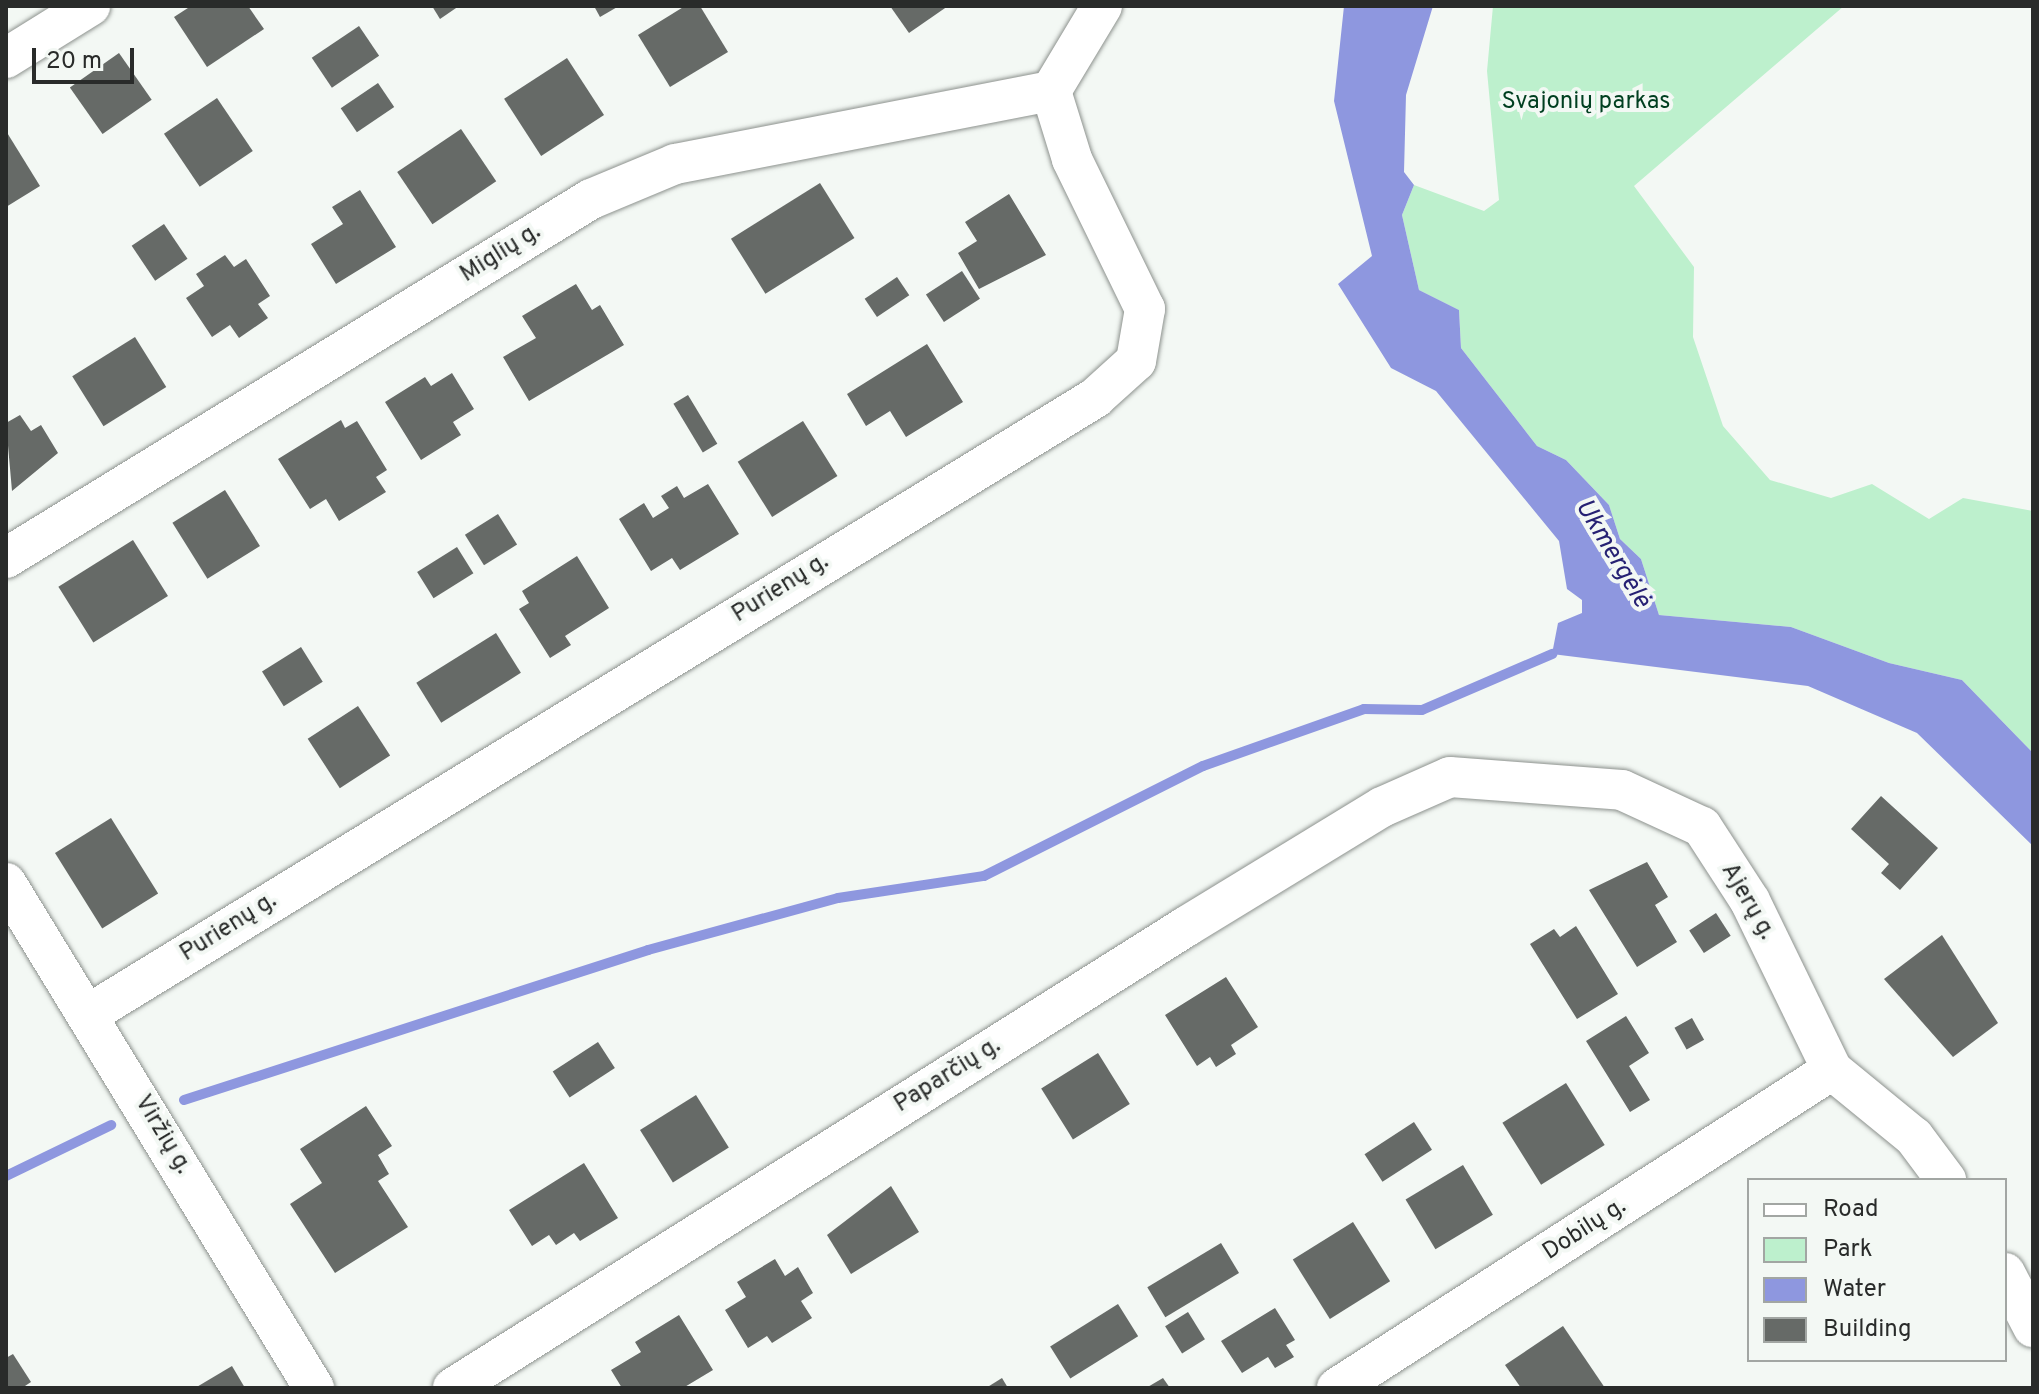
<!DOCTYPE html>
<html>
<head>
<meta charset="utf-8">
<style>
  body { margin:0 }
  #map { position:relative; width:2039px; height:1394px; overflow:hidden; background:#f3f8f4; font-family:Overpass,sans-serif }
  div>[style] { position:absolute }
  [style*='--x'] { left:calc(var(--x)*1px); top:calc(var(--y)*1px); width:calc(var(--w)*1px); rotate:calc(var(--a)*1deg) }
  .green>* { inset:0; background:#bdf0cd }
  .water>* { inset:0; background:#8e97df }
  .stream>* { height:10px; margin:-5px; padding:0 5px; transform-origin:5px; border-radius:5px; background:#8e97df }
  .building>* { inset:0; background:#666a67; transform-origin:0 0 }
  .roads { filter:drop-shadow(0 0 2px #8d928e) drop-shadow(0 0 2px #8d928e) }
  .minor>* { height:40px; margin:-20px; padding:0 20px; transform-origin:20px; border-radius:20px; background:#fff }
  span { translate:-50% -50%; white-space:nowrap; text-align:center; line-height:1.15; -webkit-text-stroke:8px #f3f8f4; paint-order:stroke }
  .park-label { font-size:24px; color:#003f20 }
  .street-label { font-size:24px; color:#292b2a }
  .water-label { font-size:26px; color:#262173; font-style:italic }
  .frame { position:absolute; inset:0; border:8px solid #292b2a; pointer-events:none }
  .legend { position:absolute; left:1747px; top:1178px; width:260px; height:184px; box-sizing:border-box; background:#f3f8f4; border:2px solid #a2a6a3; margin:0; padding:10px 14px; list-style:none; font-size:24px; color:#292b2a }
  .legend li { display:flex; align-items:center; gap:16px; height:40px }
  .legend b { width:40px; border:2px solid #a2a6a3 }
  .scale { position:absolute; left:32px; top:48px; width:102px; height:36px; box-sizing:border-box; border:4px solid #292b2a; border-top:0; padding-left:10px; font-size:24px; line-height:28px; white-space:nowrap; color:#292b2a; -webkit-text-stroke:6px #f3f8f4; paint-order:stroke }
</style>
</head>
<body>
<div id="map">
  <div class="green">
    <i style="clip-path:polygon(1493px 6px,1844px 6px,1634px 186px,1694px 267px,1693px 337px,1723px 426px,1770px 480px,1831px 498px,1872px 484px,1929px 519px,1963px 498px,2033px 511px,2033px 753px,1962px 680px,1889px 663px,1791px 627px,1659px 615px,1641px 559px,1620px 539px,1609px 505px,1566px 460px,1537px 446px,1461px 348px,1459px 310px,1419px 290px,1402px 215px,1414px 185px,1484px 211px,1499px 200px,1487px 71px)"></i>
  </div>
  <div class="water">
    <i style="clip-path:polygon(1344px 6px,1433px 6px,1406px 95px,1404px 172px,1414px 185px,1402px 215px,1419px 290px,1459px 310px,1461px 348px,1537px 446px,1566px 460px,1609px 505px,1620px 539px,1641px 559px,1659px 615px,1791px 627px,1889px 663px,1962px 680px,2033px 753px,2033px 846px,1917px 733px,1808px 686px,1552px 654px,1558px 623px,1582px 613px,1582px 600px,1567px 589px,1559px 541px,1436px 391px,1391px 368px,1338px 284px,1372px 256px,1334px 101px)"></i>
  </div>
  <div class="stream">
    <i style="--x:184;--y:1100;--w:488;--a:-17.9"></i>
    <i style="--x:648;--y:950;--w:197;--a:-15.3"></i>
    <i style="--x:838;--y:898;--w:148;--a:-8.6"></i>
    <i style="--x:984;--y:876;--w:245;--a:-26.7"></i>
    <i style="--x:1203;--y:766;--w:171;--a:-19.5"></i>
    <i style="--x:1364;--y:709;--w:58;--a:1"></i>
    <i style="--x:1422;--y:710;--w:142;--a:-23.3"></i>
    <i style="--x:6;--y:1176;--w:117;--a:-25.9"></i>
  </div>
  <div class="building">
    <i style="clip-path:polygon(191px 6px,248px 6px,264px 29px,207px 67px,174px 17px)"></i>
    <i style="clip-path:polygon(432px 6px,459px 6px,440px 19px)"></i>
    <i style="clip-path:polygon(594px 6px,619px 6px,600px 17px)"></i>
    <i style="clip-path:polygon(685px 6px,700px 6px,728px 52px,670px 87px,638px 35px)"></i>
    <i style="clip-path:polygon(890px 6px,948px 6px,909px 33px)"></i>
    <i style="left:359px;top:26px;width:36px;height:57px;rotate:56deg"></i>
    <i style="left:119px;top:53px;width:57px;height:60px;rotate:55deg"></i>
    <i style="left:567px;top:58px;width:68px;height:75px;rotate:57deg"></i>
    <i style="left:378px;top:83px;width:29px;height:45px;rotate:56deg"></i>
    <i style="left:217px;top:98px;width:64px;height:64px;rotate:56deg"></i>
    <i style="left:461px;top:129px;width:63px;height:77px;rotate:56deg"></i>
    <i style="clip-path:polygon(6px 131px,40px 186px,6px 207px)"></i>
    <i style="left:820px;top:183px;width:65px;height:105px;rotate:58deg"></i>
    <i style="clip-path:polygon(360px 190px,396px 247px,336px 284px,311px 244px,343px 224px,332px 207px)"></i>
    <i style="clip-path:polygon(1009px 194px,1046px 255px,979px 289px,958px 253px,977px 241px,965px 222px)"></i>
    <i style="left:164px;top:224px;width:42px;height:39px;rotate:56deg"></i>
    <i style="clip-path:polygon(225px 255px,234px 267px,246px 259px,270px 296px,258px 304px,268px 318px,239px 338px,230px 325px,212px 337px,186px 298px,204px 286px,196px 274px)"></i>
    <i style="left:962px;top:271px;width:33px;height:43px;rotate:57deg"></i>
    <i style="left:897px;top:277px;width:22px;height:39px;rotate:56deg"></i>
    <i style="clip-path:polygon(576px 284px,592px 310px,600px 305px,624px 345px,529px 401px,503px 357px,536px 338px,522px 316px)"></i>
    <i style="left:135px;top:337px;width:59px;height:74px;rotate:58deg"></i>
    <i style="clip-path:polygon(927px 344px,963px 402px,906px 437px,890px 411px,866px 426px,847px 394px)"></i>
    <i style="clip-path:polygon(452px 373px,474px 409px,453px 422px,461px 435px,421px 460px,385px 402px,425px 377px,431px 386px)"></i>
    <i style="left:688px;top:395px;width:57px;height:17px;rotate:59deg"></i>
    <i style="clip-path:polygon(20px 415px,31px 431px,41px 425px,58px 453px,12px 491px,6px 423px)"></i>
    <i style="clip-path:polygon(341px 420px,345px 428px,357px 421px,387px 470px,376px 477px,386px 492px,339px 521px,326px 499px,310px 509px,278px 459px)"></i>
    <i style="left:803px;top:421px;width:65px;height:77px;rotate:58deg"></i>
    <i style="clip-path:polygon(708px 484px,739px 534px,680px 570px,672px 558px,651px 571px,619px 519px,644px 503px,653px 518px,669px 508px,661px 496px,677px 486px,684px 498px)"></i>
    <i style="left:225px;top:490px;width:66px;height:62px;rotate:58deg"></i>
    <i style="left:498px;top:514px;width:36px;height:39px;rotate:58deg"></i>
    <i style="left:133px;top:540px;width:66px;height:88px;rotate:58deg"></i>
    <i style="left:457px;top:547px;width:31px;height:47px;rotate:58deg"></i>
    <i style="clip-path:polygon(577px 556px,609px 608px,565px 636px,571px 645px,550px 658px,519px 609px,529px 603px,522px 591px)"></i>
    <i style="left:496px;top:633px;width:47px;height:94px;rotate:58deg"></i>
    <i style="left:301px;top:647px;width:41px;height:46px;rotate:58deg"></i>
    <i style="left:358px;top:706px;width:59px;height:60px;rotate:57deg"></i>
    <i style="clip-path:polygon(1881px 796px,1938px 848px,1900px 890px,1881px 873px,1889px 864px,1851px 829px)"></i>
    <i style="left:111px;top:818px;width:89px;height:66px;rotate:58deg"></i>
    <i style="clip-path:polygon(1647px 862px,1668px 897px,1655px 905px,1677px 942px,1637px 967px,1589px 890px)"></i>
    <i style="left:1716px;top:913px;width:27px;height:32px;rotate:57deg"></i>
    <i style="clip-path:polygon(1576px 926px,1618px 994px,1577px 1019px,1530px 944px,1554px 929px,1560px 937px)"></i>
    <i style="clip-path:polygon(1942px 935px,1998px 1023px,1953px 1057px,1884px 979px)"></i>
    <i style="clip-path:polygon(1226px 977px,1258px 1027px,1231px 1045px,1236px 1054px,1216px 1067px,1210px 1057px,1197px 1066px,1165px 1015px)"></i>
    <i style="clip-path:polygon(1626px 1016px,1649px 1053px,1629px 1066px,1650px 1100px,1630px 1112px,1586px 1041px)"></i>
    <i style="left:1692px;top:1018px;width:25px;height:20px;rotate:61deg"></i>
    <i style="left:598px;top:1042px;width:31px;height:54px;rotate:57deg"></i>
    <i style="left:1098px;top:1053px;width:60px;height:67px;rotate:58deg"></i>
    <i style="left:1566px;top:1083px;width:73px;height:75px;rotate:58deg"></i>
    <i style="left:696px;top:1095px;width:62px;height:66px;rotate:58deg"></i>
    <i style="clip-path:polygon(366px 1106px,392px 1146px,378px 1155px,389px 1174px,378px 1181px,408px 1227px,335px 1273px,290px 1204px,322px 1183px,300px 1149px)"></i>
    <i style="left:1414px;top:1122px;width:33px;height:59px;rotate:57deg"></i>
    <i style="clip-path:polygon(584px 1163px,618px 1218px,580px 1241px,574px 1233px,556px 1245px,549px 1235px,532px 1246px,509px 1210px)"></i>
    <i style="left:1463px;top:1165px;width:58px;height:67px;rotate:59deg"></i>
    <i style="clip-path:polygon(891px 1186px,919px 1232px,851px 1274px,827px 1235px)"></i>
    <i style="left:1353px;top:1222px;width:70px;height:71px;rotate:58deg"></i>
    <i style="left:1221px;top:1243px;width:35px;height:86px;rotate:59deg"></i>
    <i style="clip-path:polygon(775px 1259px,785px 1276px,798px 1267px,813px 1293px,801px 1301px,812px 1318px,772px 1343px,767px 1336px,748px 1348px,725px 1310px,746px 1297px,737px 1282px)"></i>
    <i style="left:1118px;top:1304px;width:38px;height:80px;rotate:58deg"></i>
    <i style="clip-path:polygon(1275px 1308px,1295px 1340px,1286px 1345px,1294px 1357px,1275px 1368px,1268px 1357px,1242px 1373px,1221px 1341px)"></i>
    <i style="left:1188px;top:1312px;width:32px;height:27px;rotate:58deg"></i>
    <i style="clip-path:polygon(679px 1315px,713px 1370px,683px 1388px,622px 1388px,611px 1370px,641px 1352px,635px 1342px)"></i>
    <i style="clip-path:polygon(1563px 1326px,1605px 1388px,1521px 1388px,1505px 1365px)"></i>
    <i style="clip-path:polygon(13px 1354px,31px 1382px,22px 1388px,6px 1388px,6px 1358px)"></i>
    <i style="clip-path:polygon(232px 1366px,245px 1388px,195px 1388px)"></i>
    <i style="clip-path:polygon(1002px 1378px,1008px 1388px,986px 1388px)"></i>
    <i style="clip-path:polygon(1163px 1378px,1170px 1388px,1146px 1388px)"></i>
  </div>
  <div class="roads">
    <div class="minor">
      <i style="--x:6;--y:58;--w:99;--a:-31.8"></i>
      <i style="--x:6;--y:558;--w:686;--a:-31.54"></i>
      <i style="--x:591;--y:199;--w:91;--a:-22.6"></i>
      <i style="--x:675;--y:164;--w:383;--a:-11"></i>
      <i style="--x:6;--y:883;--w:592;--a:58.62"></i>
      <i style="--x:89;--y:1014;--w:1180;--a:-31.48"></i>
      <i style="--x:1095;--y:398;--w:55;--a:-42.1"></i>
      <i style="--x:1136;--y:361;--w:53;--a:-80.2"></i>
      <i style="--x:1145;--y:309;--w:167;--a:-116"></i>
      <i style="--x:1072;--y:159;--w:71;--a:-107.2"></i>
      <i style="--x:1051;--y:91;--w:99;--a:-59"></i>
      <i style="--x:2005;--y:1273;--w:61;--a:62.6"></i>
      <i style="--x:453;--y:1388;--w:867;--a:-32.19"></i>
      <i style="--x:1187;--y:926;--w:228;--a:-31.4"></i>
      <i style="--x:1382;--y:807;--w:74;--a:-23.8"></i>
      <i style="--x:1450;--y:777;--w:172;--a:4.3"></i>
      <i style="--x:1622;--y:790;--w:88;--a:24.8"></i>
      <i style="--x:1702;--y:827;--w:88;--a:57"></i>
      <i style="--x:1750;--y:901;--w:188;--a:64.1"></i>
      <i style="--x:1832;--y:1070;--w:106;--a:39.3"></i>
      <i style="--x:1914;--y:1137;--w:54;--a:53.3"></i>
      <i style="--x:1337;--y:1388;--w:588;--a:-32.72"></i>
    </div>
  </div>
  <div class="park-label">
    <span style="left:1586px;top:103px">Svajonių parkas</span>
  </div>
  <div class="street-label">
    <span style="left:501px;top:254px;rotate:-32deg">Miglių g.</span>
    <span style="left:781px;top:589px;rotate:-32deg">Purienų g.</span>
    <span style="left:1747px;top:902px;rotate:60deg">Ajerų g.</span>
    <span style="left:229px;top:928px;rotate:-32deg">Purienų g.</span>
    <span style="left:948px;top:1076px;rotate:-32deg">Paparčių g.</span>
    <span style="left:162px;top:1135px;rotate:59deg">Viržių g.</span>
    <span style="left:1585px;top:1230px;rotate:-33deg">Dobilų g.</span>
  </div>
  <div class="water-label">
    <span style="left:1612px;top:554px;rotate:59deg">Ukmergėlė</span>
  </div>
  <div class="frame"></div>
  <ul class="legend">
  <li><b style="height:10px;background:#fff"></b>Road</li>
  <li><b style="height:22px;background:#bdf0cd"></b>Park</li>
  <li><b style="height:22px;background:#8e97df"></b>Water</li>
  <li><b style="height:22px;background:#666a67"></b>Building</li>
  </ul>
  <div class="scale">20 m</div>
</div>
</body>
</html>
